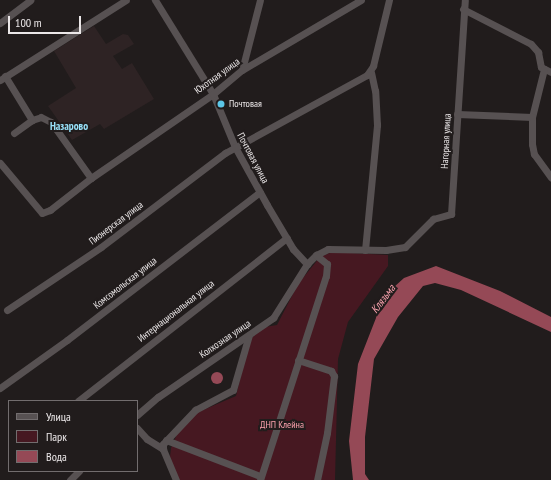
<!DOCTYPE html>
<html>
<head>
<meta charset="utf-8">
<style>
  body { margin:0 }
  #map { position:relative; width:551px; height:480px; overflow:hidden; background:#211c1c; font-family:"PT Sans Narrow",sans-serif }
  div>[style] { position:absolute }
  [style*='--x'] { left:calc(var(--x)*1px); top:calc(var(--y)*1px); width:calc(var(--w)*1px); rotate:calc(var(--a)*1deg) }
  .built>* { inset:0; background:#2e2324 }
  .green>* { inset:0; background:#461821 }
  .water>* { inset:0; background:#954956 }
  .round { border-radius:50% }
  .minor>* { height:7px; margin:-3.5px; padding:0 3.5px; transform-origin:3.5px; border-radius:3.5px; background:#575152 }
  .dots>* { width:11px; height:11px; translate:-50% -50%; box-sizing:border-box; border:2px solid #211c1c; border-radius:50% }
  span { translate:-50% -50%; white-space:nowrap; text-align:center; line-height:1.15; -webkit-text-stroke:4px #211c1c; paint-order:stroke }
  .street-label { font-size:10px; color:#ebe7e8 }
  .poi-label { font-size:10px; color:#ebe7e8 }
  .left { translate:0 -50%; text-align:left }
  .park-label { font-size:10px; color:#fba1ad }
  .neighbourhood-label { font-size:11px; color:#98e1f9; font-weight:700 }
  .water-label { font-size:11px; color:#fea5b1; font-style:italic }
  .legend { position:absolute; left:8px; top:400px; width:130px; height:72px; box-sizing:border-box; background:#211c1c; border:1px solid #726d6e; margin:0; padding:5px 7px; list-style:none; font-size:12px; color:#ebe7e8 }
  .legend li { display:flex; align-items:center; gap:8px; height:20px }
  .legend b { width:20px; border:1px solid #726d6e }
  .scale { position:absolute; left:8px; top:16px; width:73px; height:18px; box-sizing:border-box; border:2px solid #ebe7e8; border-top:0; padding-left:5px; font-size:12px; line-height:14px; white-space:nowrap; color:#ebe7e8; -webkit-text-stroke:3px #211c1c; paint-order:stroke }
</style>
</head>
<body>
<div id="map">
  <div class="built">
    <i style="clip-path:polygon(94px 26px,106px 44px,123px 34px,128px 35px,134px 44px,113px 56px,122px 69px,132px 63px,154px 99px,104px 129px,100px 124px,72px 140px,48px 106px,76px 88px,54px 51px)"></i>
  </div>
  <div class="green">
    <i style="clip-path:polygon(332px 252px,388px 255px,388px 266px,348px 322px,338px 359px,335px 480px,178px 480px,170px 457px,171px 448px,180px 427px,196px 413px,236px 396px,250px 339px,265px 327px,277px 325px,298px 284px,320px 257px)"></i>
  </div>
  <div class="water">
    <i style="clip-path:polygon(436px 266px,500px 291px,551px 317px,551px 332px,461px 290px,435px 283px,423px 286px,398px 317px,374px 359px,365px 437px,365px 474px,369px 480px,353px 480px,349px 441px,358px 364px,376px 318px,377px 307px,383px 297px,404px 278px)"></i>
    <i class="round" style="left:211px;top:372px;width:12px;height:12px"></i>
  </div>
  <div class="minor">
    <i style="--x:155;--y:0;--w:110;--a:58.3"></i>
    <i style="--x:213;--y:94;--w:57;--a:67.5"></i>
    <i style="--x:235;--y:147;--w:66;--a:61.1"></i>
    <i style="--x:267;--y:205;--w:51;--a:59.4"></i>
    <i style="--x:293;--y:249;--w:21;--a:47"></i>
    <i style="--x:463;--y:9;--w:76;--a:27.2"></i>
    <i style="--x:531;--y:44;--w:11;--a:49"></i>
    <i style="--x:538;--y:52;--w:15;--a:79"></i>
    <i style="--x:541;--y:67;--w:11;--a:27"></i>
    <i style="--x:0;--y:23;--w:38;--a:-37"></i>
    <i style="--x:544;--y:69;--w:49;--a:104"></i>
    <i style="--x:532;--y:117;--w:27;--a:90"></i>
    <i style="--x:532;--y:144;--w:10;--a:79"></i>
    <i style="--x:534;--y:154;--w:29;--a:54"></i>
    <i style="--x:242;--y:70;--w:72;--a:-75.6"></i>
    <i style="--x:5;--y:76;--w:52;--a:58.5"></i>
    <i style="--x:32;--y:120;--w:9;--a:-18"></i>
    <i style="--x:41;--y:117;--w:11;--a:27"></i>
    <i style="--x:51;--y:122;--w:69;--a:54.5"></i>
    <i style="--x:0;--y:80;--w:149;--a:-32.4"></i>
    <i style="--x:457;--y:114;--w:75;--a:2.3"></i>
    <i style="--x:14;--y:133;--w:22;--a:-36"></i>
    <i style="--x:0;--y:163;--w:65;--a:50"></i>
    <i style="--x:42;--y:213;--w:9;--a:-21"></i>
    <i style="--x:50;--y:210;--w:52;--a:-38"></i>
    <i style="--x:91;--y:178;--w:148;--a:-34.5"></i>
    <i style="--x:213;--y:94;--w:38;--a:-40"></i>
    <i style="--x:242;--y:70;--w:138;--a:-30.5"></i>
    <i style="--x:365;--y:250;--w:126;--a:-84.5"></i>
    <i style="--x:377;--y:125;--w:34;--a:-93"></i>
    <i style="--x:375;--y:91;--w:19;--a:-102"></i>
    <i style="--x:7;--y:310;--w:113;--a:-33.8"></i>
    <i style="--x:101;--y:247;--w:156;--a:-37.2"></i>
    <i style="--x:225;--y:153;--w:162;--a:-28.8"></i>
    <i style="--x:367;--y:75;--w:11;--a:-56"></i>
    <i style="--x:373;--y:66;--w:68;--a:-76.4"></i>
    <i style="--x:298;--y:360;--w:35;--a:18"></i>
    <i style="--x:331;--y:371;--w:6;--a:59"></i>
    <i style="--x:334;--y:376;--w:57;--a:97"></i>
    <i style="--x:327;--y:433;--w:48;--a:102"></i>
    <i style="--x:0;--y:388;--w:82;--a:-35.6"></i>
    <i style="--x:67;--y:340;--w:243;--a:-37.5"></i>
    <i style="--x:78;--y:401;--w:265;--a:-38"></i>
    <i style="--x:137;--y:415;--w:28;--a:-41"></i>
    <i style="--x:158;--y:397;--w:140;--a:-34.5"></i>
    <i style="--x:273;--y:318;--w:64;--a:-57.8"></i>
    <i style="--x:307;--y:264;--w:13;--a:-45"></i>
    <i style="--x:316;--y:255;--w:13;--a:-27"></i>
    <i style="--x:328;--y:249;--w:58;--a:1"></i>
    <i style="--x:386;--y:250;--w:19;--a:-9"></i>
    <i style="--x:405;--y:247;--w:40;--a:-45"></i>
    <i style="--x:433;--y:219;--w:19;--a:-16"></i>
    <i style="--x:451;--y:214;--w:214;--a:-86.3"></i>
    <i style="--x:137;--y:428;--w:15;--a:48"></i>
    <i style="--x:147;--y:439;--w:19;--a:32"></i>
    <i style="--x:166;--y:440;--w:101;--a:21"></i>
    <i style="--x:70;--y:480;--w:13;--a:-45"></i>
    <i style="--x:176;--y:480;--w:34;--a:-113"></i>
    <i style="--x:163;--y:449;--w:5;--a:-90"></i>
    <i style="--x:163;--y:444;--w:47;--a:-46.7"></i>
    <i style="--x:195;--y:410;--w:43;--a:-27.8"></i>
    <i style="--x:233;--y:390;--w:57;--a:-73.8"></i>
    <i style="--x:260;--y:480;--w:214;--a:-72.1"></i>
    <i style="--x:326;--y:276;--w:12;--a:-85"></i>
    <i style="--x:327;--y:264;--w:14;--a:-141"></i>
  </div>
  <div class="dots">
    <i style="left:221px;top:104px;background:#5cc7e8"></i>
  </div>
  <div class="street-label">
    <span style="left:217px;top:76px;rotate:-36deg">Юхотная улица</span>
    <span style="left:446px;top:141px;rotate:-87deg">Нагорная улица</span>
    <span style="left:253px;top:158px;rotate:62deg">Почтовая улица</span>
    <span style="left:116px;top:223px;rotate:-37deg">Пионерская улица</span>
    <span style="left:125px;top:283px;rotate:-38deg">Комсомольская улица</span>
    <span style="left:176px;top:311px;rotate:-38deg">Интернациональная улица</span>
    <span style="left:225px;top:339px;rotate:-34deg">Колхозная улица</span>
  </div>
  <div class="poi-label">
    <span class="left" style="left:229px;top:104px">Почтовая</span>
  </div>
  <div class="park-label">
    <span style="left:282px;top:425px">ДНП Клейна</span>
  </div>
  <div class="neighbourhood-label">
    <span style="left:69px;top:126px">Назарово</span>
  </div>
  <div class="water-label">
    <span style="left:383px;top:299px;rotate:-53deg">Клязьма</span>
  </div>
  <ul class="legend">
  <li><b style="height:5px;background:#575152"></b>Улица</li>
  <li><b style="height:11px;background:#461821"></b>Парк</li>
  <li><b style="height:11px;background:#954956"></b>Вода</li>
  </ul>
  <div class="scale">100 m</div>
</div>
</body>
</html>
